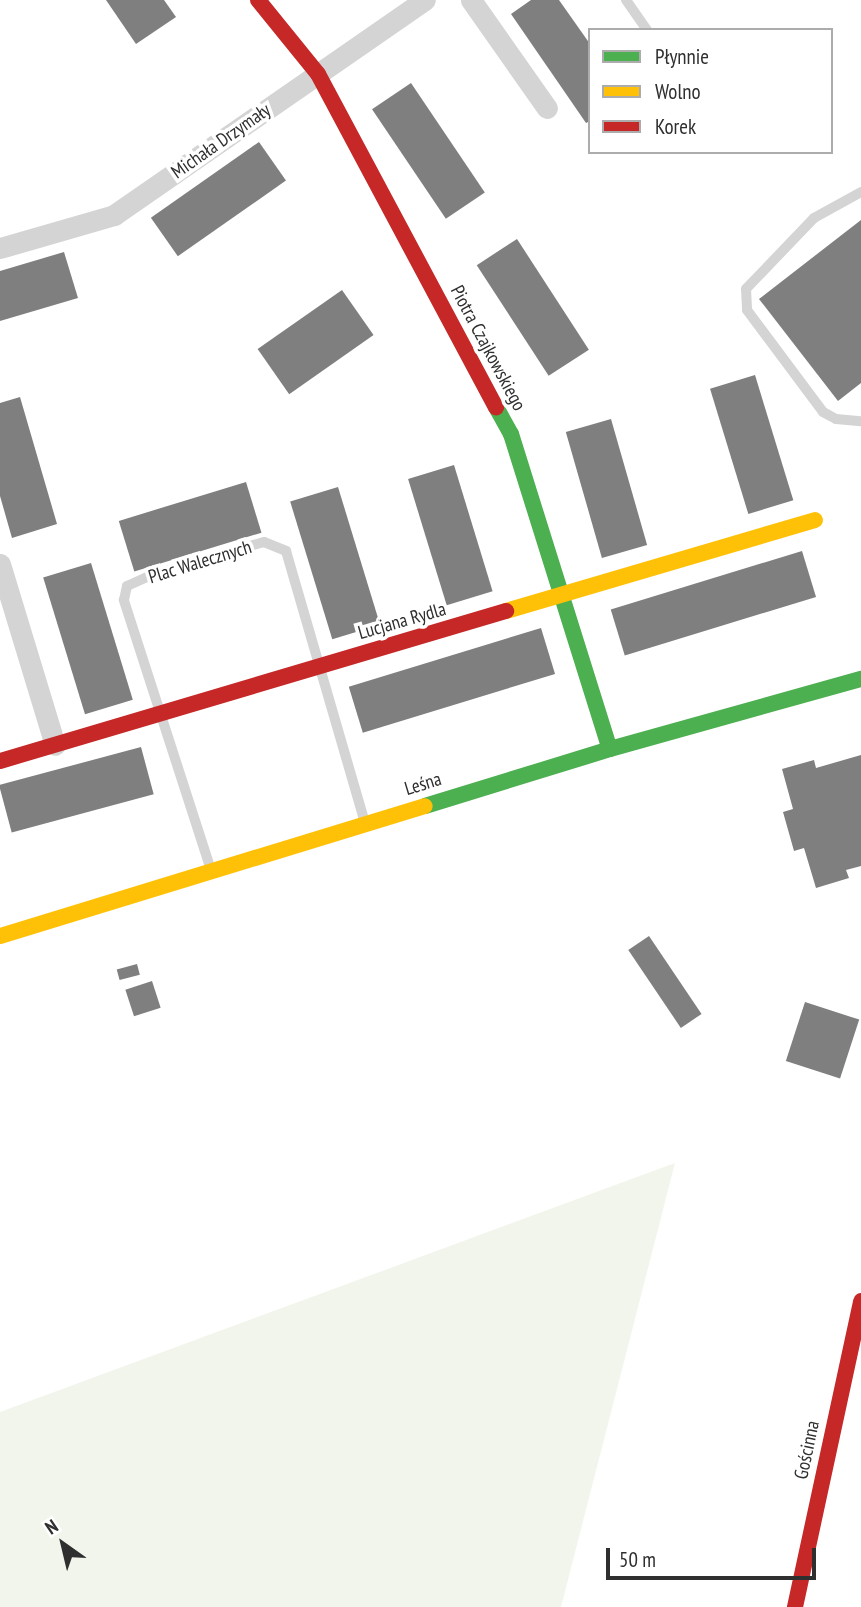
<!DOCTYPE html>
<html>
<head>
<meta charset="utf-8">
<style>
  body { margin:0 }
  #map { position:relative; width:861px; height:1607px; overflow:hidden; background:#fff; font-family:"PT Sans Narrow",sans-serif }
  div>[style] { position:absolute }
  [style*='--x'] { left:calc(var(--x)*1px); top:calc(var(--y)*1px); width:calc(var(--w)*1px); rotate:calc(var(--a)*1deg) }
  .green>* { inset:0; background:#f2f5ec }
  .building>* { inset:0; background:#7f7f7f; transform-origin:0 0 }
  .lane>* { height:10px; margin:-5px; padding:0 5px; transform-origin:5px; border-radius:5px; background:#d4d4d4 }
  .street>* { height:21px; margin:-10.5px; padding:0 10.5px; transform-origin:10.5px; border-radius:10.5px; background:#d4d4d4 }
  .fast>* { height:16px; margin:-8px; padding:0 8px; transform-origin:8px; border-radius:8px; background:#4caf50 }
  .slow>* { height:16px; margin:-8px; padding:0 8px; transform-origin:8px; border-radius:8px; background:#ffc107 }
  .jam>* { height:16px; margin:-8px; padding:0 8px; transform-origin:8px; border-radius:8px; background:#c62828 }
  span { translate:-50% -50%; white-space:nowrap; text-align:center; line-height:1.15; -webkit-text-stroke:7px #fff; paint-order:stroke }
  .street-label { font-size:19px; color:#2f2f2f }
  .legend { position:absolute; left:588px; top:28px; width:245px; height:126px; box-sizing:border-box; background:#fff; border:2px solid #acacac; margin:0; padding:9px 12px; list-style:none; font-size:21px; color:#2f2f2f }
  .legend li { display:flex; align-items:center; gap:14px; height:35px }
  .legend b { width:35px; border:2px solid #acacac }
  .north { position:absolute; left:28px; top:1509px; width:70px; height:70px; -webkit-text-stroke:5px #fff; paint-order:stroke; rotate:326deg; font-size:19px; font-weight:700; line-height:28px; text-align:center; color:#2f2f2f }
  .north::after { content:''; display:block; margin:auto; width:24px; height:32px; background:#2f2f2f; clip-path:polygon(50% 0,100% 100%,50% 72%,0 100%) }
  .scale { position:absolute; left:606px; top:1548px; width:210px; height:32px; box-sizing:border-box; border:4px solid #2f2f2f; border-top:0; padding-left:9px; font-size:21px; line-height:24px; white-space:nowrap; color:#2f2f2f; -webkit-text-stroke:5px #fff; paint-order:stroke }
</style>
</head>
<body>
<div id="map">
  <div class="green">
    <i style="clip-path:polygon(675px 1163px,561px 1607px,0 1607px,0 1412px)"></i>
  </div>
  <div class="building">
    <i style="clip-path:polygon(106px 0,164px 0,176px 17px,136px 44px)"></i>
    <i style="clip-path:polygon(531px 0,559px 0,590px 44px,590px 121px,586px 123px,511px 14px)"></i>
    <i style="left:411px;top:83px;width:132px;height:47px;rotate:56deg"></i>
    <i style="left:259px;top:142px;width:47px;height:132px;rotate:55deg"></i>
    <i style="clip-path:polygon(861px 220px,861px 383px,838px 401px,759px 299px)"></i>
    <i style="left:517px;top:239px;width:132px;height:48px;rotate:57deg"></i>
    <i style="clip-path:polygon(64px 252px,78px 298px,0 321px,0 271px)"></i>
    <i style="left:342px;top:290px;width:55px;height:103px;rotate:55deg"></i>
    <i style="left:755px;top:375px;width:131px;height:47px;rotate:73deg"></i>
    <i style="clip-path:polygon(20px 397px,57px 524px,12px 538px,0 496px,0 403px)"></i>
    <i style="left:611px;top:419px;width:131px;height:47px;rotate:74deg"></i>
    <i style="left:454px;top:465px;width:132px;height:48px;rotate:73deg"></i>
    <i style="left:246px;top:482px;width:53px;height:133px;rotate:73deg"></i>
    <i style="left:338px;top:487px;width:144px;height:50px;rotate:73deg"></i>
    <i style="left:802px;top:551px;width:48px;height:200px;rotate:73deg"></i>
    <i style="left:91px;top:563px;width:143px;height:50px;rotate:73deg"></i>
    <i style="left:541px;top:628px;width:48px;height:201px;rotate:73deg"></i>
    <i style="left:141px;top:747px;width:49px;height:147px;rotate:75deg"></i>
    <i style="clip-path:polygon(861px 755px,861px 866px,846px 870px,849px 878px,816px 888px,804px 848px,794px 851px,783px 812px,793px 809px,782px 769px,814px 760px,816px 768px)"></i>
    <i style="left:649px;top:936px;width:94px;height:25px;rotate:56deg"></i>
    <i style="left:137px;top:964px;width:11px;height:21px;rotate:75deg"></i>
    <i style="left:152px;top:981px;width:28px;height:28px;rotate:72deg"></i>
    <i style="left:805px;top:1002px;width:57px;height:62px;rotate:18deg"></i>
  </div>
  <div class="lane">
    <i style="--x:626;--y:0;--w:37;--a:55"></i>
    <i style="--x:861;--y:192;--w:54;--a:151"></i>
    <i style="--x:814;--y:218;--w:98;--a:133.8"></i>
    <i style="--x:746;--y:289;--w:21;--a:87"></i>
    <i style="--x:747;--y:310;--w:127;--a:53.3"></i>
    <i style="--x:823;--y:412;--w:15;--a:28"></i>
    <i style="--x:836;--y:419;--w:25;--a:5"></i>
    <i style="--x:211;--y:870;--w:284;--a:-107.9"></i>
    <i style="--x:124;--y:600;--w:14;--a:-78"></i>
    <i style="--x:127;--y:586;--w:22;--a:-24"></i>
    <i style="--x:147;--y:577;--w:122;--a:-16.7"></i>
    <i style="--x:264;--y:542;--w:24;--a:22"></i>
    <i style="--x:286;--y:551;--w:283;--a:73.8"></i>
  </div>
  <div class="street">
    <i style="--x:471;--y:0;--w:132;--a:54.9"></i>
    <i style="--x:0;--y:248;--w:119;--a:-16.1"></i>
    <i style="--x:114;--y:215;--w:378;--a:-34.7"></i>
    <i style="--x:0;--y:564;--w:189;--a:73.1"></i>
  </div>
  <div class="fast">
    <i style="--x:496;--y:407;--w:31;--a:61"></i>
    <i style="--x:511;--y:434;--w:330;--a:72.6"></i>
    <i style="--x:425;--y:806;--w:194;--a:-17.1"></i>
    <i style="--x:610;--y:749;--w:261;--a:-15.6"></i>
  </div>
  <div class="slow">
    <i style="--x:506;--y:611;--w:322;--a:-16.4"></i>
    <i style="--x:0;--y:936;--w:444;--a:-17"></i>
  </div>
  <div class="jam">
    <i style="--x:258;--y:0;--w:95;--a:51"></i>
    <i style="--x:318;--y:74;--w:378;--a:61.9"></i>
    <i style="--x:0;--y:761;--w:528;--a:-16.51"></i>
    <i style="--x:795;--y:1607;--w:313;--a:-77.8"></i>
  </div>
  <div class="street-label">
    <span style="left:221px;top:141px;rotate:-35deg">Michała Drzymały</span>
    <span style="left:488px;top:348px;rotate:62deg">Piotra Czajkowskiego</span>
    <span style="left:200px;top:562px;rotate:-17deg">Plac Walecznych</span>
    <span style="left:402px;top:621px;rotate:-16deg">Lucjana Rydla</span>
    <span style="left:423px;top:784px;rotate:-17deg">Leśna</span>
    <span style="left:807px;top:1450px;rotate:-78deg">Gościnna</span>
  </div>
  <ul class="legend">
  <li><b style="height:9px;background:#4caf50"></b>Płynnie</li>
  <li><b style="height:9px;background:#ffc107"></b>Wolno</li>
  <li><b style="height:9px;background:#c62828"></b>Korek</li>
  </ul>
  <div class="north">N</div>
  <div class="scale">50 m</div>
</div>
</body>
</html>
